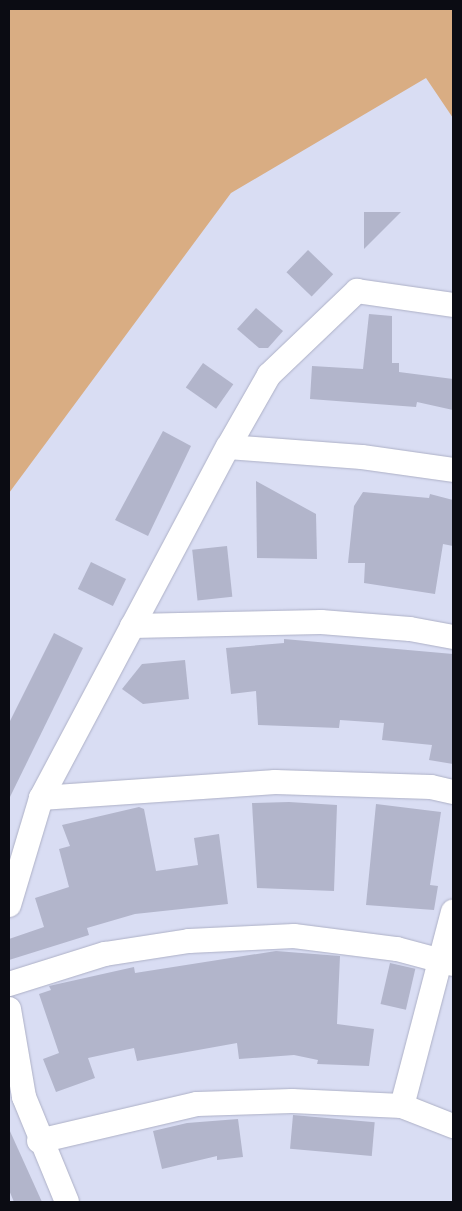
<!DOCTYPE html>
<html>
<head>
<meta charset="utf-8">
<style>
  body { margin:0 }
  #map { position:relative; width:462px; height:1211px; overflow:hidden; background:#d9ddf3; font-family:"Fira Sans",sans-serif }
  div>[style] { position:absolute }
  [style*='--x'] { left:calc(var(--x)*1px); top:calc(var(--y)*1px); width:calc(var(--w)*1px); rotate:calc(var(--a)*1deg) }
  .green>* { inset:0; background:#d9ad83 }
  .building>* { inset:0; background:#b2b5cb; transform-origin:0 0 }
  .roads { filter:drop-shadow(0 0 1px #adb0c6) drop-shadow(0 0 1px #adb0c6) }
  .minor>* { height:24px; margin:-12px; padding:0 12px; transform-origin:12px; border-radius:12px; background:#fff }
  span { translate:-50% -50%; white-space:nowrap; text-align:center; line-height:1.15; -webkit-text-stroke:4px #fff; paint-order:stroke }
  .frame { position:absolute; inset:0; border:10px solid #0b0c13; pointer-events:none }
</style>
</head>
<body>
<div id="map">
  <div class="green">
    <i style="clip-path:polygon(9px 9px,453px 9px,453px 118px,426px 78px,231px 193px,9px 493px)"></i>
  </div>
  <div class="building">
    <i style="clip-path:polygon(364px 212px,401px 212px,364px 249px)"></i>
    <i style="left:308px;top:250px;width:35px;height:31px;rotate:44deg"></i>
    <i style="clip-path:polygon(256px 308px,283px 331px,268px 348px,259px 348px,237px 329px)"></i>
    <i style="clip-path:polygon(369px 314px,392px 316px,392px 363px,399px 363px,399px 372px,453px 379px,453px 410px,417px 402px,416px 407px,310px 399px,312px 366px,363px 369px)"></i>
    <i style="left:203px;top:363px;width:37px;height:30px;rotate:35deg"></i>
    <i style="clip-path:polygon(163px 431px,191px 446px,148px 536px,115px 520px)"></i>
    <i style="clip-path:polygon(256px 481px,316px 514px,317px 559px,257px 558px)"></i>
    <i style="clip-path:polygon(363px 492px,429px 498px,430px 494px,453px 500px,453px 546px,443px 544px,435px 594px,364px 583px,365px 563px,348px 563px,354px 506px)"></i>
    <i style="left:227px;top:546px;width:51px;height:35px;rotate:84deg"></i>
    <i style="left:91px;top:562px;width:39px;height:30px;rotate:26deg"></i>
    <i style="clip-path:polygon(54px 633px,83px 648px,9px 799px,9px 723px)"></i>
    <i style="clip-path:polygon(284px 639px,453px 654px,453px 764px,429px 760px,432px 745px,382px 740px,384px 723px,340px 720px,339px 728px,258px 725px,256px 691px,231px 694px,226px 648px,284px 643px)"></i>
    <i style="clip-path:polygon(185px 660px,189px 699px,143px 704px,122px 689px,142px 664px)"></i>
    <i style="clip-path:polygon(289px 802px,337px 805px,334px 891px,257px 888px,252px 803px)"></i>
    <i style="clip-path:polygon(376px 804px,441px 812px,430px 885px,438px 886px,434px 910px,366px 905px)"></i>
    <i style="clip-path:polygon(139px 807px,144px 809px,156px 871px,198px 865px,194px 838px,219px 834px,228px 904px,135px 914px,87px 928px,89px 935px,9px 960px,9px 939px,44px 927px,35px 898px,69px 887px,59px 849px,70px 846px,62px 825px)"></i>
    <i style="clip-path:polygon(276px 951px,340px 956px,337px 1024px,374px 1029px,369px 1066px,317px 1064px,318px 1060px,294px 1055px,239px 1059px,237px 1043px,137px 1061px,134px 1048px,88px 1058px,95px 1078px,56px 1092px,43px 1059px,59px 1053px,39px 994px,51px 990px,49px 986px,134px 967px,135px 973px)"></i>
    <i style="left:390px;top:963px;width:26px;height:42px;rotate:13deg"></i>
    <i style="left:293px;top:1115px;width:82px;height:34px;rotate:5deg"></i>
    <i style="clip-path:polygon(238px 1119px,243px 1157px,217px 1160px,217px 1156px,162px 1169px,153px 1131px,187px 1123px)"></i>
    <i style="clip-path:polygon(9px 1129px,42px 1202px,14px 1202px,9px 1190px)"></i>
  </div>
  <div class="roads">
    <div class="minor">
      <i style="--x:228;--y:447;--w:83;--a:-60.3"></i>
      <i style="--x:269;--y:375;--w:122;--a:-43.7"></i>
      <i style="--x:357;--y:291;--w:97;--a:8.3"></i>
      <i style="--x:132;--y:626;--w:189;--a:-1.2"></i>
      <i style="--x:321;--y:622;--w:89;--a:4.5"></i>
      <i style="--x:410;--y:629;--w:44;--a:10.5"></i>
      <i style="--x:41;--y:798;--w:235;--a:-3.9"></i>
      <i style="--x:275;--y:782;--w:156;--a:1.8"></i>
      <i style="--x:431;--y:787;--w:23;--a:13"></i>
      <i style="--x:9;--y:905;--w:112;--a:-73.3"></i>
      <i style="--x:41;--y:798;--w:398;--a:-62"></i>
      <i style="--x:228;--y:447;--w:134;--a:4.3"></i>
      <i style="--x:362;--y:457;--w:92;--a:8.1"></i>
      <i style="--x:9;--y:984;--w:101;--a:-17.4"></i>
      <i style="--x:105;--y:954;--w:85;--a:-8.8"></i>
      <i style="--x:189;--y:941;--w:105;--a:-2.7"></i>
      <i style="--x:294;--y:936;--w:104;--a:7.2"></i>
      <i style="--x:397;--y:949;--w:58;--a:15"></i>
      <i style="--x:9;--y:1009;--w:89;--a:80.3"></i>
      <i style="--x:24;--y:1097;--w:113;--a:67.7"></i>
      <i style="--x:402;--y:1106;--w:201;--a:-75.3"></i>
      <i style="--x:39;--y:1141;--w:162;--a:-13.2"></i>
      <i style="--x:197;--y:1104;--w:95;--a:-1.8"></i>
      <i style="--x:292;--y:1101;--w:110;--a:2.6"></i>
      <i style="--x:402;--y:1106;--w:55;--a:21.4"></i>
    </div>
  </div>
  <div class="frame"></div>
</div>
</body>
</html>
